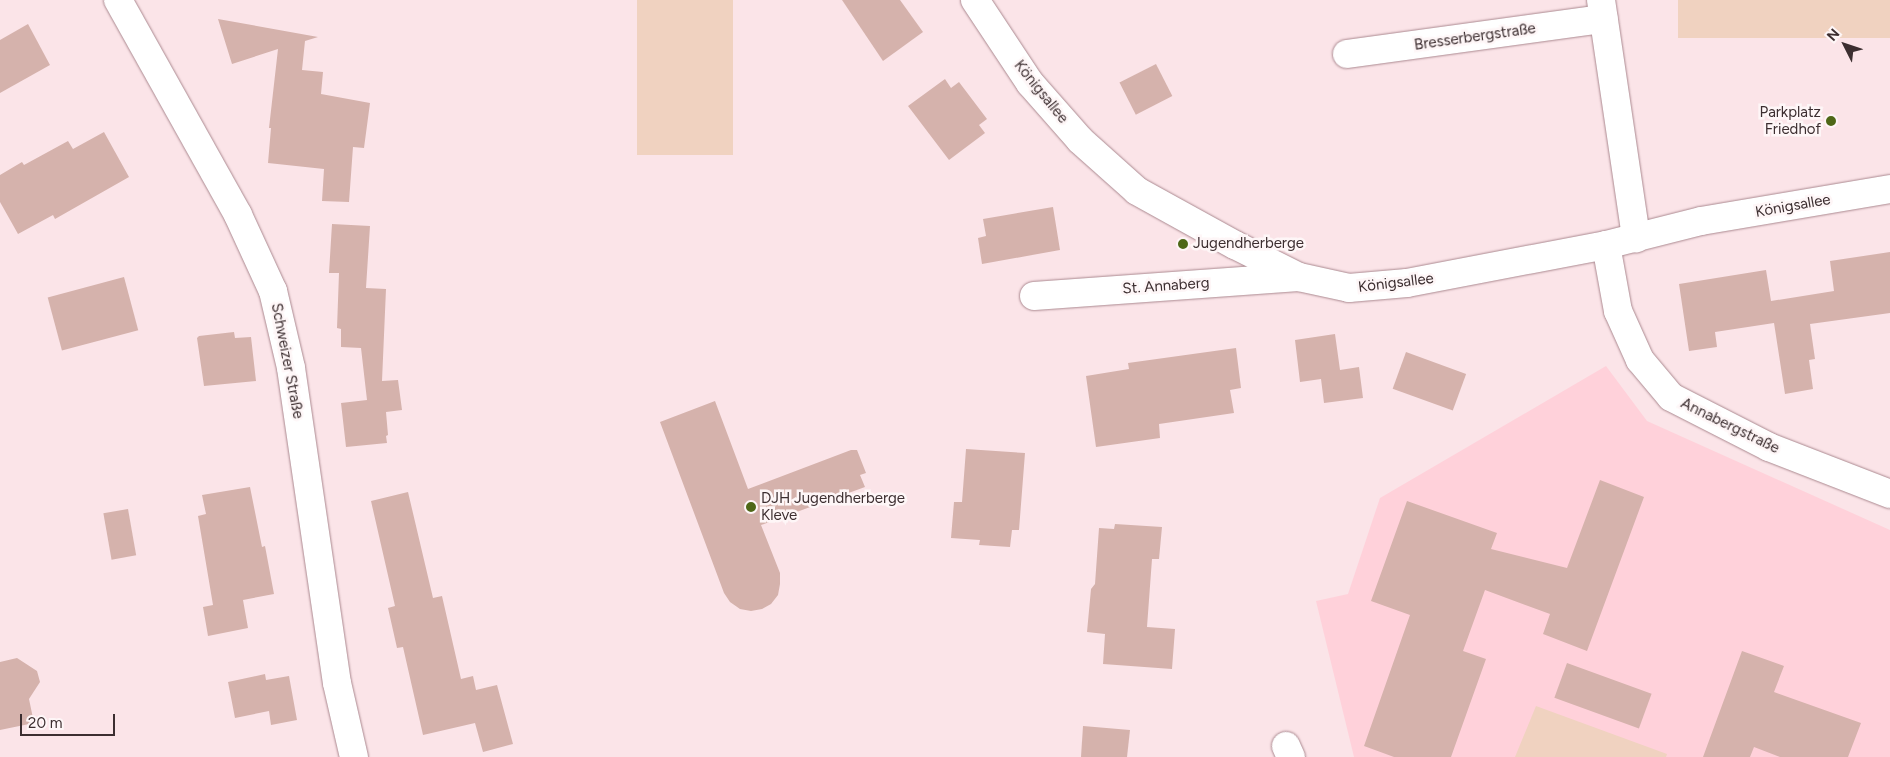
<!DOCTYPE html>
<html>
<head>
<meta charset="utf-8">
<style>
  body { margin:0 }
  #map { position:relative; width:1890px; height:757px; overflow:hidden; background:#fbe4e8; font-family:Figtree,sans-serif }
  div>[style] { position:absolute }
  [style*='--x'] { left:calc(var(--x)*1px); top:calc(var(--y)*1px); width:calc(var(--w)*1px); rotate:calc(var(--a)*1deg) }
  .built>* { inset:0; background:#ffd1da }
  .green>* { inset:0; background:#f0d2c0; transform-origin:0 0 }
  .building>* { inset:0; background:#d5b2ac; transform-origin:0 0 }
  .roads { filter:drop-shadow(0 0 1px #ab8990) drop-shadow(0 0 1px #ab8990) }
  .minor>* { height:28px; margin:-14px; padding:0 14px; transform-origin:14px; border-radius:14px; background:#fff }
  .dots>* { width:14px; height:14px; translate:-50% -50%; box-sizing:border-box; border:2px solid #fef6f7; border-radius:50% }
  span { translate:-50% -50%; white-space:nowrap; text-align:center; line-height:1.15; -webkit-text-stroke:5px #fef6f7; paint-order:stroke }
  .street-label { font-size:15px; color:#3c2e30 }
  .poi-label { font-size:15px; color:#3c2e30 }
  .right { translate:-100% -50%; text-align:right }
  .left { translate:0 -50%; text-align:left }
  .north { position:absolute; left:1820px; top:20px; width:50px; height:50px; -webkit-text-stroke:4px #fef6f7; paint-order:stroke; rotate:311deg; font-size:14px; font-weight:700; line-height:20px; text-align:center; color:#3c2e30 }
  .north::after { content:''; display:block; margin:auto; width:18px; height:22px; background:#3c2e30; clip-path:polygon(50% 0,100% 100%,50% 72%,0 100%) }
  .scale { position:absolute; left:20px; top:714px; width:95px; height:22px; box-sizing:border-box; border:2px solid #3c2e30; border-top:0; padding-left:6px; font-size:15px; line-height:18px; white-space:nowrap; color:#3c2e30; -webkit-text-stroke:4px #fef6f7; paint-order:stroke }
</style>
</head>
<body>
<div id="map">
  <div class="built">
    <i style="clip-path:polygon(1606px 366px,1647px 421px,1890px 530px,1890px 757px,1354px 757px,1316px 601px,1348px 594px,1380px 498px)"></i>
  </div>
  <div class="green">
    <i style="left:637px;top:0;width:96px;height:155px"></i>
    <i style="left:1678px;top:0;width:212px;height:38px"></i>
    <i style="clip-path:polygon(1536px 706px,1667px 754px,1666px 757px,1515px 757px)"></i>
  </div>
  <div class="building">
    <i style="clip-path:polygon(842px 0,900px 0,923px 32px,883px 61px)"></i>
    <i style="clip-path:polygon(218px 19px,318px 37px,305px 41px,302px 70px,323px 72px,321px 94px,370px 103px,364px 148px,353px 147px,349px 202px,322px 201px,324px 169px,268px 163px,271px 128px,269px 128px,278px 49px,232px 64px)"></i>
    <i style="clip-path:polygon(28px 24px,50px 65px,0 93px,0 40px)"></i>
    <i style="left:1156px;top:64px;width:36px;height:41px;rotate:63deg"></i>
    <i style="clip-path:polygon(945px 79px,951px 88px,959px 82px,987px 119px,979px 125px,985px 133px,949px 160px,908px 106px)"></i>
    <i style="clip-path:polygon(104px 132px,129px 177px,55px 219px,53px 215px,18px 234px,0 202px,0 175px,22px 162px,24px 165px,68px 141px,73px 149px)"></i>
    <i style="clip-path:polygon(1053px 207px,1060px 250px,982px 264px,978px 238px,986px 236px,983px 219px)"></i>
    <i style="clip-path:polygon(332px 224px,370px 226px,366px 288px,386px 289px,382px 381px,398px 380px,402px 410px,386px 412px,388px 435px,386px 436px,387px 443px,346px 447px,341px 403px,367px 400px,361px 348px,341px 347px,341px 329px,337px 328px,339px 273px,329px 273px)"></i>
    <i style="clip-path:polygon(1890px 252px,1890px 313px,1810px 324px,1815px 359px,1809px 360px,1813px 389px,1785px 394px,1774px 323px,1715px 332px,1717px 347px,1689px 351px,1679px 284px,1766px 270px,1771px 301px,1834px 291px,1830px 261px)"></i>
    <i style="left:124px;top:277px;width:55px;height:79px;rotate:75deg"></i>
    <i style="clip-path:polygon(234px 332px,235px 338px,251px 337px,256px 381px,204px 386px,197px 338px,199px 336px)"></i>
    <i style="clip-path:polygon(1335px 334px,1340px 370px,1359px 367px,1363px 398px,1324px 403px,1321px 379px,1300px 382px,1295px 340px)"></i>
    <i style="clip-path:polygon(1236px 348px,1241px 388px,1230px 390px,1234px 413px,1159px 424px,1160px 438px,1096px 447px,1086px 376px,1129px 369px,1128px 363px)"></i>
    <i style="left:1406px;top:352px;width:64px;height:39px;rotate:20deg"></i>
    <i style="clip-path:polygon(715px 401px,748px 489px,851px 450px,857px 450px,866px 473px,860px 475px,865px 487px,761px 525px,780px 573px,780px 584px,778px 595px,771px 604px,762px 609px,751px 611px,740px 609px,730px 602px,724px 593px,660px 422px)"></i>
    <i style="clip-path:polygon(966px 449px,1025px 453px,1019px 530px,1012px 530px,1010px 547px,979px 545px,980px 540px,951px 538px,954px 502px,962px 502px)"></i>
    <i style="clip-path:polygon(1600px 480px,1644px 497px,1587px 651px,1543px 634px,1550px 614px,1485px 590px,1463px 651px,1486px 659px,1451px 757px,1394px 757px,1364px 746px,1410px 615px,1371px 601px,1407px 501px,1497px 533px,1491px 549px,1567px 568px)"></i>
    <i style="clip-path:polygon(250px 487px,262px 547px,265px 546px,274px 594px,243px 600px,248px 628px,208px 636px,203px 607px,213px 605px,198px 516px,206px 514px,202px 495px)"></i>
    <i style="clip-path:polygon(408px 492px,433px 598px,442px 596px,461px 679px,473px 676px,476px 690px,497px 685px,513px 744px,483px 752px,475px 723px,423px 735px,403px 647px,397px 648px,388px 608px,395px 606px,371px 501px)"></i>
    <i style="left:128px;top:509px;width:47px;height:25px;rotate:80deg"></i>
    <i style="clip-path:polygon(1115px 524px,1162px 527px,1159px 559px,1152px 559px,1147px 627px,1175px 629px,1172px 669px,1103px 664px,1105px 634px,1087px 632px,1091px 589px,1095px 584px,1099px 528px,1114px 529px)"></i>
    <i style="clip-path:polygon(1742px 651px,1784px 666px,1774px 692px,1861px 723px,1848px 757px,1780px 757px,1754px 747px,1750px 757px,1703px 757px)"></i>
    <i style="clip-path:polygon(17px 658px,37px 671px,40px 682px,29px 699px,34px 723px,0 730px,0 662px)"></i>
    <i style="left:1567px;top:663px;width:90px;height:37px;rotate:20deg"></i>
    <i style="clip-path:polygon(265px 674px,266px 680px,289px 676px,297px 720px,271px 725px,269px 711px,235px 718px,228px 682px)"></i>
    <i style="clip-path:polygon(1083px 726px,1130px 730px,1127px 757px,1081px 757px)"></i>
  </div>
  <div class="roads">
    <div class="minor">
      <i style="--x:118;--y:0;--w:246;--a:60.8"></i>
      <i style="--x:238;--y:215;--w:84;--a:65.3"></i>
      <i style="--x:273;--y:291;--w:79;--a:76.8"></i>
      <i style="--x:291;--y:368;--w:318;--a:81.7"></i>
      <i style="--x:337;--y:683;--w:76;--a:77.1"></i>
      <i style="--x:975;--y:0;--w:100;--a:56.5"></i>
      <i style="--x:1030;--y:83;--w:76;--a:48.7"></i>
      <i style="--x:1080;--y:140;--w:76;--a:41.8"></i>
      <i style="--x:1137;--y:191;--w:112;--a:28.9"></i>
      <i style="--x:1235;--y:245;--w:72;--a:26.6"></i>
      <i style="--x:1299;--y:277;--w:51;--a:12.4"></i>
      <i style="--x:1349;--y:288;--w:58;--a:-4.9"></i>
      <i style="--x:1407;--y:283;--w:203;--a:-10.8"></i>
      <i style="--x:1606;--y:245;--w:98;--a:-14.2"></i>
      <i style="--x:1701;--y:221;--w:192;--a:-9.6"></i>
      <i style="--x:1601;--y:0;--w:241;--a:81.6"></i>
      <i style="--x:1347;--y:54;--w:259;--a:-7.8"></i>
      <i style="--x:1606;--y:245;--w:67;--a:79.7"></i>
      <i style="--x:1618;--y:311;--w:54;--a:65.8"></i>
      <i style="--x:1640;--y:360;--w:48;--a:50"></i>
      <i style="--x:1671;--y:397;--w:110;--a:27"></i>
      <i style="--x:1769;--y:447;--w:130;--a:21.2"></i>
      <i style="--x:1034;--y:296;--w:265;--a:-4.1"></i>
      <i style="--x:1286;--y:746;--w:12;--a:66"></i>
    </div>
  </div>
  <div class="dots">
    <i style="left:1831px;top:121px;background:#4e6717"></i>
    <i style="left:1183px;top:244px;background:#4e6717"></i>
    <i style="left:751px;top:507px;background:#4e6717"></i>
  </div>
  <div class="street-label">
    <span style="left:1475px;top:37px;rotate:-8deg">Bresserbergstraße</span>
    <span style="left:1041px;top:92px;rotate:51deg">Königsallee</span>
    <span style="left:1793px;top:206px;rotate:-10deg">Königsallee</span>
    <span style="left:1396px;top:283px;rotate:-7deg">Königsallee</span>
    <span style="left:1166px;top:286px;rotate:-4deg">St. Annaberg</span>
    <span style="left:287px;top:361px;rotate:79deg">Schweizer Straße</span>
    <span style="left:1730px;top:426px;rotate:26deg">Annabergstraße</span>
  </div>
  <div class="poi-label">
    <span class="right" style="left:1821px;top:121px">Parkplatz<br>Friedhof</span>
    <span class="left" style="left:1193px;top:244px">Jugendherberge</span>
    <span class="left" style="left:761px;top:507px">DJH Jugendherberge<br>Kleve</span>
  </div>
  <div class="north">N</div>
  <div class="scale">20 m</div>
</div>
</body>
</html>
